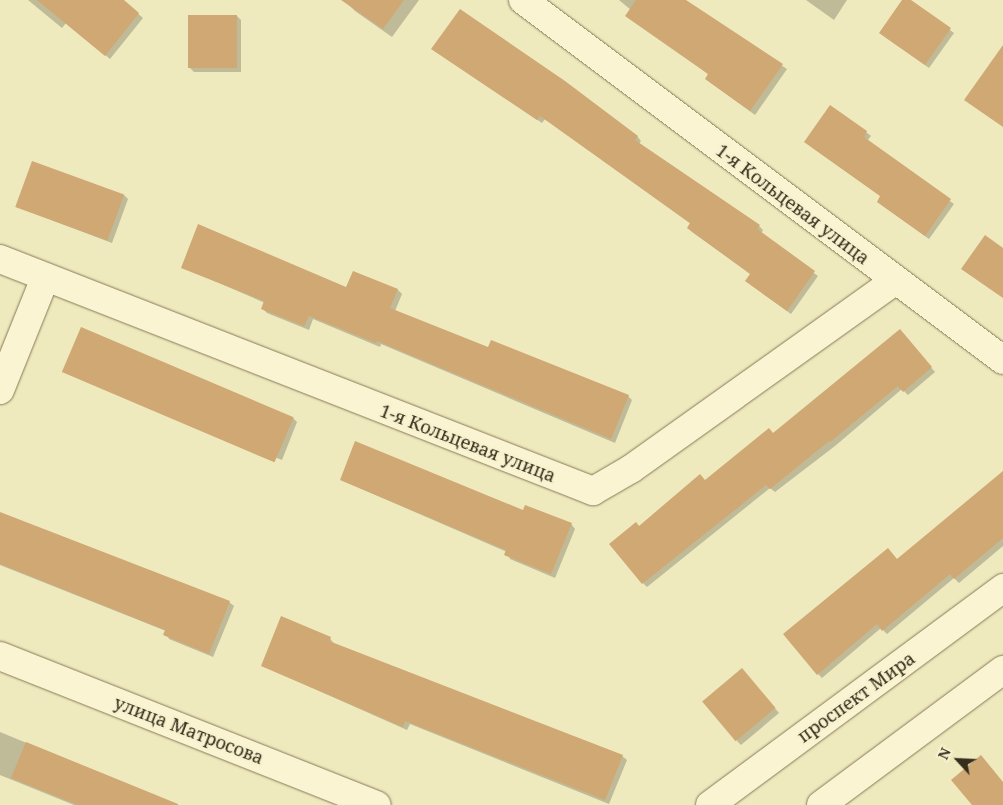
<!DOCTYPE html>
<html>
<head>
<meta charset="utf-8">
<style>
  body { margin:0 }
  #map { position:relative; width:1003px; height:805px; overflow:hidden; background:#efe9be; font-family:"Noto Serif",serif }
  div>[style] { position:absolute }
  [style*='--x'] { left:calc(var(--x)*1px); top:calc(var(--y)*1px); width:calc(var(--w)*1px); rotate:calc(var(--a)*1deg) }
  .shadow>* { inset:0; background:#0003 }
  .building>* { inset:0; background:#cfa873; transform-origin:0 0 }
  .roads { filter:drop-shadow(0 0 1px #887956) drop-shadow(0 0 1px #887956) }
  .street>* { height:28px; margin:-14px; padding:0 14px; transform-origin:14px; border-radius:14px; background:#faf4d2 }
  .secondary>* { height:28px; margin:-14px; padding:0 14px; transform-origin:14px; border-radius:14px; background:#faf4d2 }
  span { translate:-50% -50%; white-space:nowrap; text-align:center; line-height:1.15; -webkit-text-stroke:4.5px #f7f1ce; paint-order:stroke }
  .street-label { font-size:18px; color:#372d1c }
  .north { position:absolute; left:933px; top:735px; width:50px; height:50px; -webkit-text-stroke:4px #f7f1ce; paint-order:stroke; rotate:295deg; font-size:14px; font-weight:700; line-height:20px; text-align:center; color:#372d1c }
  .north::after { content:''; display:block; margin:auto; width:18px; height:22px; background:#372d1c; clip-path:polygon(50% 0,100% 100%,50% 72%,0 100%) }
</style>
</head>
<body>
<div id="map">
  <div class="shadow">
    <i style="clip-path:polygon(28px 0,122px 0,143px 18px,110px 59px,66px 23px,62px 28px)"></i>
    <i style="clip-path:polygon(348px 0,419px 0,392px 37px,355px 11px,346px 2px)"></i>
    <i style="clip-path:polygon(619px 0,683px 0,787px 69px,755px 115px,711px 83px,707px 79px,709px 75px)"></i>
    <i style="clip-path:polygon(806px 0,847px 0,834px 20px)"></i>
    <i style="clip-path:polygon(904px 0,909px 0,954px 33px,929px 68px,885px 37px)"></i>
    <i style="clip-path:polygon(237px 16px,241px 20px,241px 72px,194px 72px,190px 68px)"></i>
    <i style="clip-path:polygon(432px 49px,637px 136px,641px 141px,639px 144px,759px 226px,763px 230px,761px 234px,818px 276px,791px 314px,751px 285px,746px 281px,751px 274px,692px 232px,688px 228px,691px 224px,545px 119px,542px 123px)"></i>
    <i style="clip-path:polygon(830px 107px,866px 132px,871px 136px,867px 141px,954px 204px,929px 239px,883px 206px,882px 197px,810px 146px)"></i>
    <i style="clip-path:polygon(124px 195px,128px 199px,112px 243px,17px 207px)"></i>
    <i style="clip-path:polygon(182px 267px,347px 288px,353px 272px,398px 290px,402px 294px,395px 311px,488px 349px,628px 396px,632px 400px,615px 443px,381px 344px,380px 347px,313px 319px,309px 330px,267px 313px,263px 309px,265px 303px)"></i>
    <i style="clip-path:polygon(904px 335px,935px 372px,908px 395px,902px 389px,835px 446px,775px 492px,770px 488px,647px 587px,643px 583px,639px 527px,774px 434px)"></i>
    <i style="clip-path:polygon(64px 372px,293px 418px,297px 422px,282px 460px)"></i>
    <i style="clip-path:polygon(1003px 471px,1003px 546px,959px 583px,954px 578px,887px 634px,881px 628px,822px 678px,818px 674px)"></i>
    <i style="clip-path:polygon(341px 480px,524px 512px,571px 524px,575px 529px,555px 578px,510px 559px,507px 552px)"></i>
    <i style="clip-path:polygon(0 524px,229px 602px,234px 606px,213px 657px,169px 639px,166px 631px,0 565px)"></i>
    <i style="clip-path:polygon(330px 638px,334px 644px,622px 756px,627px 760px,609px 804px,410px 724px,407px 730px,263px 666px)"></i>
    <i style="clip-path:polygon(746px 674px,779px 713px,741px 745px,737px 741px)"></i>
    <i style="clip-path:polygon(0 732px,160px 798px,165px 805px,74px 805px,0 775px)"></i>
  </div>
  <div class="building">
    <i style="clip-path:polygon(37px 0,124px 0,139px 13px,105px 56px)"></i>
    <i style="clip-path:polygon(341px 0,404px 0,383px 29px)"></i>
    <i style="clip-path:polygon(636px 0,686px 0,783px 64px,750px 111px,705px 79px,708px 74px,625px 16px)"></i>
    <i style="clip-path:polygon(902px 0,911px 0,951px 28px,925px 65px,879px 33px)"></i>
    <i style="clip-path:polygon(460px 9px,565px 81px,638px 136px,635px 140px,760px 225px,757px 229px,815px 271px,787px 311px,745px 281px,750px 274px,687px 228px,690px 223px,540px 116px,537px 120px,431px 49px)"></i>
    <i style="left:188px;top:15px;width:49px;height:53px"></i>
    <i style="clip-path:polygon(1003px 45px,1003px 127px,964px 100px)"></i>
    <i style="clip-path:polygon(830px 105px,867px 131px,864px 137px,951px 199px,925px 236px,877px 202px,880px 196px,804px 142px)"></i>
    <i style="left:32px;top:161px;width:98px;height:49px;rotate:20deg"></i>
    <i style="clip-path:polygon(198px 224px,346px 287px,353px 271px,398px 289px,390px 308px,488px 347px,491px 340px,629px 395px,611px 439px,377px 341px,376px 343px,309px 316px,304px 326px,261px 309px,264px 301px,181px 268px)"></i>
    <i style="clip-path:polygon(985px 235px,1003px 248px,1003px 298px,961px 269px)"></i>
    <i style="left:81px;top:327px;width:231px;height:49px;rotate:23deg"></i>
    <i style="clip-path:polygon(900px 329px,932px 367px,903px 392px,898px 386px,830px 442px,829px 441px,770px 489px,766px 485px,642px 584px,609px 544px,636px 522px,639px 526px,700px 474px,705px 480px,769px 428px,773px 433px)"></i>
    <i style="clip-path:polygon(355px 441px,523px 510px,525px 505px,572px 523px,551px 574px,504px 555px,506px 550px,340px 480px)"></i>
    <i style="clip-path:polygon(1003px 471px,1003px 538px,954px 579px,950px 574px,882px 631px,877px 624px,817px 675px,783px 634px,888px 548px,897px 559px)"></i>
    <i style="clip-path:polygon(0 512px,230px 601px,209px 654px,163px 635px,165px 630px,0 564px)"></i>
    <i style="clip-path:polygon(281px 616px,331px 637px,329px 641px,623px 755px,605px 800px,405px 721px,403px 727px,261px 666px)"></i>
    <i style="left:742px;top:668px;width:52px;height:52px;rotate:50deg"></i>
    <i style="clip-path:polygon(26px 742px,178px 804px,178px 805px,78px 805px,11px 778px)"></i>
    <i style="clip-path:polygon(981px 755px,1003px 782px,1003px 805px,972px 805px,951px 780px)"></i>
  </div>
  <div class="roads">
    <div class="street">
      <i style="--x:523;--y:0;--w:600;--a:36.87"></i>
      <i style="--x:0;--y:259;--w:637;--a:21.37"></i>
      <i style="--x:593;--y:491;--w:44;--a:-30.1"></i>
      <i style="--x:631;--y:469;--w:324;--a:-35.5"></i>
      <i style="--x:0;--y:390;--w:121;--a:-68.1"></i>
      <i style="--x:0;--y:656;--w:405;--a:21.6"></i>
    </div>
    <div class="secondary">
      <i style="--x:710;--y:805;--w:365;--a:-36.5"></i>
      <i style="--x:821;--y:805;--w:227;--a:-36.6"></i>
    </div>
  </div>
  <div class="street-label">
    <span style="left:793px;top:204px;rotate:37deg">1-я Кольцевая улица</span>
    <span style="left:468px;top:443px;rotate:21deg">1-я Кольцевая улица</span>
    <span style="left:856px;top:697px;rotate:-36deg">проспект Мира</span>
    <span style="left:189px;top:730px;rotate:21deg">улица Матросова</span>
  </div>
  <div class="north">N</div>
</div>
</body>
</html>
